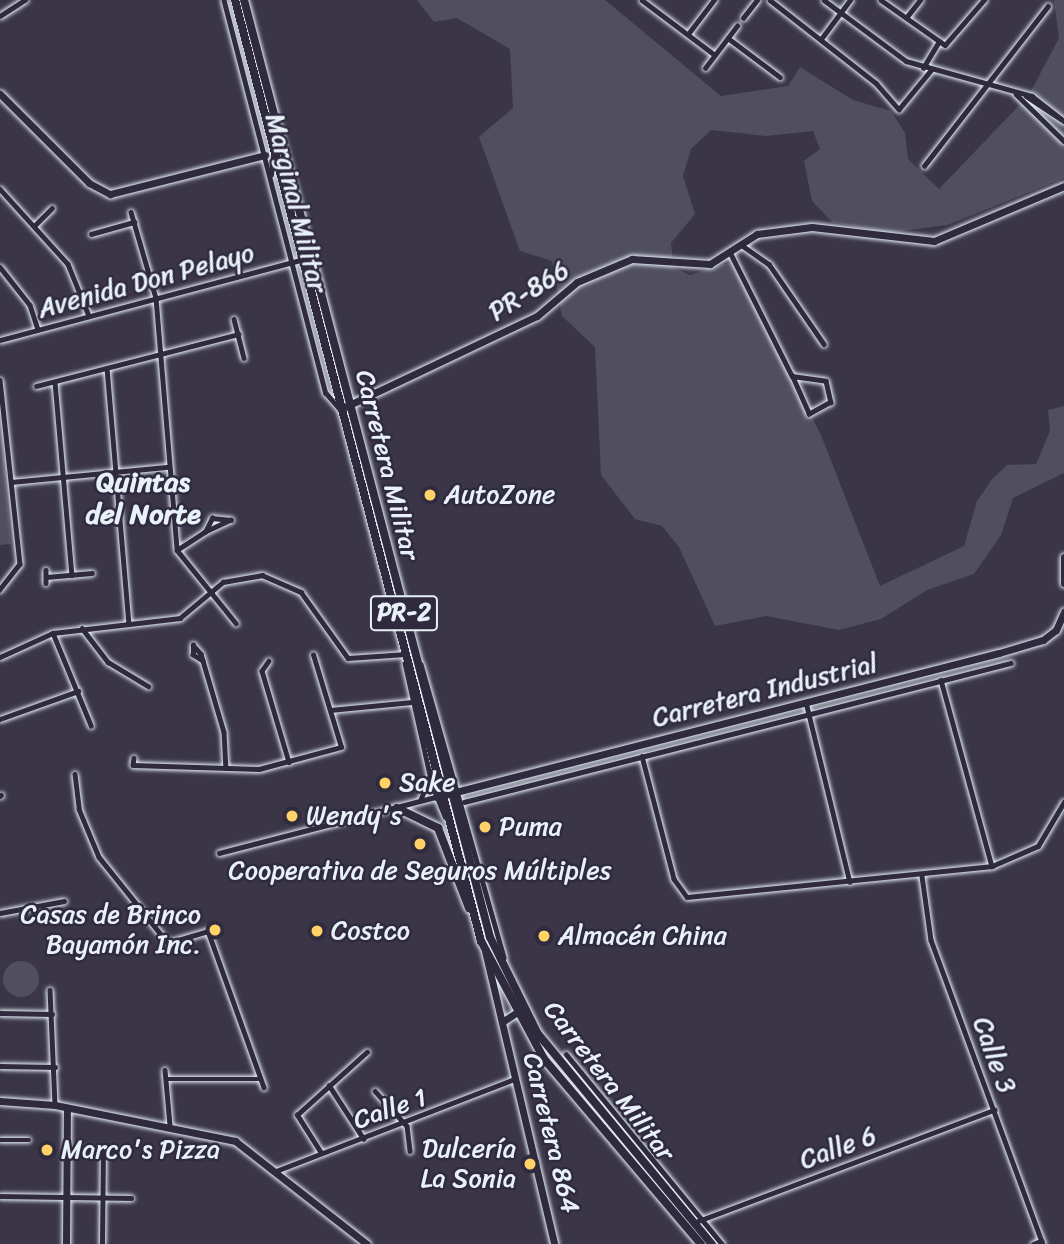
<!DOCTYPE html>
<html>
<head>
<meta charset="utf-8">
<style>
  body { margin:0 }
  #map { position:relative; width:1064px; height:1244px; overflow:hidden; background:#3a3648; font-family:Sriracha,sans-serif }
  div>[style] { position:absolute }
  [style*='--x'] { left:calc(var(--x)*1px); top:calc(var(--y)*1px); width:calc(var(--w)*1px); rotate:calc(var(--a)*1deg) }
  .green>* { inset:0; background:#504e5f }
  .round { border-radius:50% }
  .roads { filter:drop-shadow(0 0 2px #e8f1f8) drop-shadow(0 0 2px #e8f1f8) }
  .street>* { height:4.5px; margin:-2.25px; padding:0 2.25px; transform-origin:2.25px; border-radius:2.25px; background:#2f2a3d }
  .secondary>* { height:7px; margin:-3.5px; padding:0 3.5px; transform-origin:3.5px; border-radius:3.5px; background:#2f2a3d }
  .primary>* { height:8px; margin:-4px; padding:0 4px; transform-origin:4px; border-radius:4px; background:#2f2a3d }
  .dots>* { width:19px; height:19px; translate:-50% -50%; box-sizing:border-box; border:4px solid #2f2a3d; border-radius:50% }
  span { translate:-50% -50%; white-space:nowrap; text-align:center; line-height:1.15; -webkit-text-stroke:5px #2f2a3d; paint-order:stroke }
  .shield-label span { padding:2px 5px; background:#2f2a3d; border:2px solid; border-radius:5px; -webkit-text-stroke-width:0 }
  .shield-label { font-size:24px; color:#e8f1f8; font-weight:700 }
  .street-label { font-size:26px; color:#e8f1f8 }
  .poi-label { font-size:26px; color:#e8f1f8 }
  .left { translate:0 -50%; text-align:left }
  .right { translate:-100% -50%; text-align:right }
  .neighbourhood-label { font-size:28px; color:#e8f1f8; font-weight:700 }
</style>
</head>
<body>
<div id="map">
  <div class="green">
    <i style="clip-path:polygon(417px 0,605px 0,721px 96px,788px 86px,800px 67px,853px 100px,891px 111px,905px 133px,908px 159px,939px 189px,1029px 95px,1059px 38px,1054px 0,1064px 0,1064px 178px,947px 225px,888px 233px,832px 222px,812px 201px,804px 161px,820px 149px,813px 131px,766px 136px,711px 130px,691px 149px,683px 176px,695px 214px,671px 243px,674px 268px,690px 275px,732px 262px,821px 435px,880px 586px,964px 546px,977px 501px,993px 478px,1007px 465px,1036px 464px,1050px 431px,1048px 410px,1064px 406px,1064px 473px,1013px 498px,1001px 535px,974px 574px,927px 590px,881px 619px,839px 630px,766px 616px,715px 626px,679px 547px,662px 526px,635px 519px,601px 475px,595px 347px,562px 316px,552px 261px,520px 251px,479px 137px,513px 108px,510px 49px,457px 18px,434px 22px)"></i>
    <i style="clip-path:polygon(0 415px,11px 544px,0 545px)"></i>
    <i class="round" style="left:3px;top:961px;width:36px;height:36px"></i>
  </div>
  <div class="roads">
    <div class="street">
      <i style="--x:224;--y:0;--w:406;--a:75.5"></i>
      <i style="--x:326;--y:393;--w:21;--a:49"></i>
      <i style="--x:642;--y:0;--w:91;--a:37"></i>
      <i style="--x:770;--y:0;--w:135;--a:38.1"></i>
      <i style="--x:876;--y:83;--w:35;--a:49"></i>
      <i style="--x:899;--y:109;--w:50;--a:-50.6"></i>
      <i style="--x:824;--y:0;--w:102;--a:36.6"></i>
      <i style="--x:906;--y:61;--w:131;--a:15.5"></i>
      <i style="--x:1032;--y:96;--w:41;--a:38"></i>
      <i style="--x:881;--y:0;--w:78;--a:35.1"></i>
      <i style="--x:945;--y:45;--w:60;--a:-49.1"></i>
      <i style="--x:0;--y:16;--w:30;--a:-33"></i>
      <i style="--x:743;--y:18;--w:23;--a:-52"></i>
      <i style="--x:906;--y:18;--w:23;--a:-52"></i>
      <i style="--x:688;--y:34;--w:43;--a:-52.6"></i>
      <i style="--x:728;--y:38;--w:65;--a:36.9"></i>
      <i style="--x:821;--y:39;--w:49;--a:-53.4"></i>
      <i style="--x:705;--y:68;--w:53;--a:-52.7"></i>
      <i style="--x:923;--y:68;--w:31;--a:-59"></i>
      <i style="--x:1016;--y:94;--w:67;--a:44.4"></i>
      <i style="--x:1026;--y:96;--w:42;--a:33.3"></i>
      <i style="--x:924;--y:166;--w:202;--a:-52.2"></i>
      <i style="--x:271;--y:175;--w:19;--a:-84"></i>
      <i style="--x:0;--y:189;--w:101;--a:47.8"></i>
      <i style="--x:68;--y:264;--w:56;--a:68"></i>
      <i style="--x:131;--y:212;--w:90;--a:73.8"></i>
      <i style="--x:156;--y:298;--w:253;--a:85.2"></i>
      <i style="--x:177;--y:550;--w:94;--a:51.1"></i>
      <i style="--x:34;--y:226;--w:25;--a:-45"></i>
      <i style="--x:91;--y:234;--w:45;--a:-15.6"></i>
      <i style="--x:743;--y:246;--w:32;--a:35"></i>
      <i style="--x:769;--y:264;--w:97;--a:55.5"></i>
      <i style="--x:731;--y:254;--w:136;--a:63.4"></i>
      <i style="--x:792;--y:376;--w:34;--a:8"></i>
      <i style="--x:826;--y:381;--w:22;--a:77"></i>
      <i style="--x:831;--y:402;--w:25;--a:151"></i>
      <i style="--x:809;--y:414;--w:42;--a:-114.1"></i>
      <i style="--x:0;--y:267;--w:48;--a:51.7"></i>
      <i style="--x:30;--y:305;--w:26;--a:72"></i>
      <i style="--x:234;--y:319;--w:40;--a:75.6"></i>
      <i style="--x:0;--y:340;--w:315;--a:-14.9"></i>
      <i style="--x:107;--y:368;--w:256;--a:85.1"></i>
      <i style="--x:0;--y:380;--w:185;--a:83.8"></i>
      <i style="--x:20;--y:564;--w:33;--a:128"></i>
      <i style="--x:55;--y:382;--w:194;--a:85"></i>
      <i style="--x:36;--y:386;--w:209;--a:-14.4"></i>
      <i style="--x:11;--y:482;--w:158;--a:-5.5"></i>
      <i style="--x:212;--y:518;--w:19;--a:6"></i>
      <i style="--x:231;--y:520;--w:29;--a:155"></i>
      <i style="--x:205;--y:532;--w:16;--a:-63"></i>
      <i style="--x:177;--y:550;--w:33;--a:-33"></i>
      <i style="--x:46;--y:570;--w:13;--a:90"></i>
      <i style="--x:46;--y:577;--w:46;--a:-5"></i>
      <i style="--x:82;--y:628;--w:43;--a:52.6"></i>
      <i style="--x:108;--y:662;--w:47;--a:31"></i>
      <i style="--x:53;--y:633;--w:100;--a:67.6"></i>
      <i style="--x:0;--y:657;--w:58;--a:-24.4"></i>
      <i style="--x:53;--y:633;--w:128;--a:-6.7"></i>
      <i style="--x:180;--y:618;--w:56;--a:-39.9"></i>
      <i style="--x:223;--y:582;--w:40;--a:-10"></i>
      <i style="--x:262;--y:575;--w:43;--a:23.6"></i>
      <i style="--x:301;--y:592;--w:81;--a:54.5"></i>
      <i style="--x:348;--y:658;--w:58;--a:-3.9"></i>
      <i style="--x:203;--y:661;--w:12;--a:-149"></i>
      <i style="--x:193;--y:655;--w:10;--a:-90"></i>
      <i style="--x:193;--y:645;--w:12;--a:48"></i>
      <i style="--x:201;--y:654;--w:81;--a:73.6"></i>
      <i style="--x:224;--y:732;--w:36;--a:87"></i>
      <i style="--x:269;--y:661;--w:12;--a:125"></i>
      <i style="--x:262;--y:671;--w:95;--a:73.5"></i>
      <i style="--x:405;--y:663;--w:124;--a:77.4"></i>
      <i style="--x:432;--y:784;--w:35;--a:68"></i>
      <i style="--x:421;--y:664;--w:305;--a:74.2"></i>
      <i style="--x:941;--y:680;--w:193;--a:74.7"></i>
      <i style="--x:806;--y:702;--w:185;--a:76.3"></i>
      <i style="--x:330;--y:710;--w:82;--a:-5.6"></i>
      <i style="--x:0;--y:719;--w:83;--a:-19.7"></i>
      <i style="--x:642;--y:756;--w:127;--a:75.4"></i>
      <i style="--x:674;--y:879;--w:22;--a:54"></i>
      <i style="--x:687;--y:897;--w:307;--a:-5.8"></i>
      <i style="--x:992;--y:866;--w:50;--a:-23.5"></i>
      <i style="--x:1038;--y:846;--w:51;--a:-59.4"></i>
      <i style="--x:134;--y:758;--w:7;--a:98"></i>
      <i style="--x:133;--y:765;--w:126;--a:1.8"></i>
      <i style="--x:259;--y:769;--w:85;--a:-15"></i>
      <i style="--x:341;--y:747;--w:96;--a:-106.9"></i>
      <i style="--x:75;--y:774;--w:35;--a:83"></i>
      <i style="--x:79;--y:809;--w:52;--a:67.4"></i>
      <i style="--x:99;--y:857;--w:110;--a:51.3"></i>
      <i style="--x:168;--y:943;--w:42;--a:-16.7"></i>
      <i style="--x:208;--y:931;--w:166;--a:70.3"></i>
      <i style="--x:0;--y:796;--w:1;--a:-45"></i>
      <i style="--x:420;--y:801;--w:25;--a:-69"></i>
      <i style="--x:464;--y:802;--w:564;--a:-14.26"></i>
      <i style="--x:219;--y:853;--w:224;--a:-14.5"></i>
      <i style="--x:922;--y:876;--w:65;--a:82"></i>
      <i style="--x:931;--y:940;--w:324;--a:69.8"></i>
      <i style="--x:0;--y:913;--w:65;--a:-10.6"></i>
      <i style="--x:50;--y:990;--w:114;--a:87.5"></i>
      <i style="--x:0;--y:1013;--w:52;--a:1.1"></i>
      <i style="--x:566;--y:1054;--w:246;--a:50.6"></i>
      <i style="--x:0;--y:1066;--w:55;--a:1"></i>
      <i style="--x:165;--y:1070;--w:55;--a:84.8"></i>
      <i style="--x:166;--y:1079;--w:94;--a:0"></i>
      <i style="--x:329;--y:1085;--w:64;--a:57.1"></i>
      <i style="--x:375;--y:1091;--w:47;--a:47.6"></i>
      <i style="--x:407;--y:1126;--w:25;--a:83"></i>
      <i style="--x:0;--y:1140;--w:29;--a:0"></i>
      <i style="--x:77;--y:1150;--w:48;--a:1.2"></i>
      <i style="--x:321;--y:1153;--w:45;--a:-122.3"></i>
      <i style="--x:297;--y:1115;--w:94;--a:-42"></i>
      <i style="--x:276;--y:1171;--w:255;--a:-21.1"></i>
      <i style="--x:0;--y:1196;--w:131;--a:0.9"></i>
      <i style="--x:693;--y:1223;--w:322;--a:-20.6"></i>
      <i style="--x:102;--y:1244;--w:93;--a:-89.4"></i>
      <i style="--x:1033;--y:1244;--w:9;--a:-21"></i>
    </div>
    <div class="secondary">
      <i style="--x:0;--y:94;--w:126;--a:45"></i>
      <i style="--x:89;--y:183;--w:24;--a:28"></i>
      <i style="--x:110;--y:194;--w:160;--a:-14.1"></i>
      <i style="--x:345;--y:407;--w:212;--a:-25.4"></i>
      <i style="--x:537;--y:316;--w:52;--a:-40.4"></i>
      <i style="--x:577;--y:282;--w:60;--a:-22.7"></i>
      <i style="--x:632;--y:259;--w:78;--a:3.7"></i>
      <i style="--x:710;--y:264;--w:56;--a:-32.6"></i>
      <i style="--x:757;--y:234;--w:55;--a:-7.3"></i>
      <i style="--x:812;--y:227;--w:123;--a:6.5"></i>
      <i style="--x:934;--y:241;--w:141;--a:-22.9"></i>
      <i style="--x:1064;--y:557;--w:26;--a:90"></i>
      <i style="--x:436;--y:797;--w:581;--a:-14.35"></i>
      <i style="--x:999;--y:653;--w:46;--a:-16.5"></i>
      <i style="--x:1043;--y:640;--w:16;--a:-38"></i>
      <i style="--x:1056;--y:630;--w:20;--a:-66"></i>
      <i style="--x:485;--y:951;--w:301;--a:76.7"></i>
      <i style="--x:502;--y:1022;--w:24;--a:-33"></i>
      <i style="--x:0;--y:1101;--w:55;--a:4.2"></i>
      <i style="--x:55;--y:1105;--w:184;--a:11.3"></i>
      <i style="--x:235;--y:1141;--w:167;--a:38"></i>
      <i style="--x:66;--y:1244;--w:136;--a:-89.6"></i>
    </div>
    <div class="primary">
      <i style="--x:235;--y:0;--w:973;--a:75.35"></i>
      <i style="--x:481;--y:941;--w:134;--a:61.9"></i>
      <i style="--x:544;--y:1059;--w:243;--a:49.7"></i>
      <i style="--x:244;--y:0;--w:969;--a:75.29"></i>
      <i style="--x:490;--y:937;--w:108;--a:63.7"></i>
      <i style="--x:538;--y:1034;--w:273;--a:50.4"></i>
      <i style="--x:397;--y:808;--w:46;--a:26"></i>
      <i style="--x:438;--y:828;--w:86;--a:68.8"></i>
    </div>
  </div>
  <div class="dots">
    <i style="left:430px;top:495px;background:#ffd166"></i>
    <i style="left:385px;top:783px;background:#ffd166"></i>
    <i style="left:292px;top:816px;background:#ffd166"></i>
    <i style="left:485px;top:827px;background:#ffd166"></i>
    <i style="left:420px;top:844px;background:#ffd166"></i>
    <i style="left:215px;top:930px;background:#ffd166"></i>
    <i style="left:317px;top:931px;background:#ffd166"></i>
    <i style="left:544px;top:936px;background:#ffd166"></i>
    <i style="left:47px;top:1150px;background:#ffd166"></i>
    <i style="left:530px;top:1164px;background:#ffd166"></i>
  </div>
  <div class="shield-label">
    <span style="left:404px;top:613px">PR-2</span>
  </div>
  <div class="street-label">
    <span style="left:296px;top:203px;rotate:76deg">Marginal Militar</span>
    <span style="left:146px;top:281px;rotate:-15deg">Avenida Don Pelayo</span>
    <span style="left:529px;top:291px;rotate:-32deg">PR-866</span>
    <span style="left:387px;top:465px;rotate:76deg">Carretera Militar</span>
    <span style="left:765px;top:691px;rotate:-14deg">Carretera Industrial</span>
    <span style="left:994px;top:1055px;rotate:70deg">Calle 3</span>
    <span style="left:609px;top:1081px;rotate:52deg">Carretera Militar</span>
    <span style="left:390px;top:1109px;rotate:-19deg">Calle 1</span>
    <span style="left:551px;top:1133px;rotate:76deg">Carretera 864</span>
    <span style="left:838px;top:1148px;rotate:-20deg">Calle 6</span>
  </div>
  <div class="poi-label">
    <span class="left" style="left:444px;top:495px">AutoZone</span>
    <span class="left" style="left:399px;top:783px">Sake</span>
    <span class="left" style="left:306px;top:816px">Wendy's</span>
    <span class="left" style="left:499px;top:827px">Puma</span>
    <span style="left:420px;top:871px">Cooperativa de Seguros Múltiples</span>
    <span class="right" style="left:201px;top:930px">Casas de Brinco<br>Bayamón Inc.</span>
    <span class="left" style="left:331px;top:931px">Costco</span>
    <span class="left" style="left:558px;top:936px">Almacén China</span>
    <span class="right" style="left:516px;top:1164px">Dulcería<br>La Sonia</span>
    <span class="left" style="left:61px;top:1150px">Marco's Pizza</span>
  </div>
  <div class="neighbourhood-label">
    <span style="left:143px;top:498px">Quintas<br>del Norte</span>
  </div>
</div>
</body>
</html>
